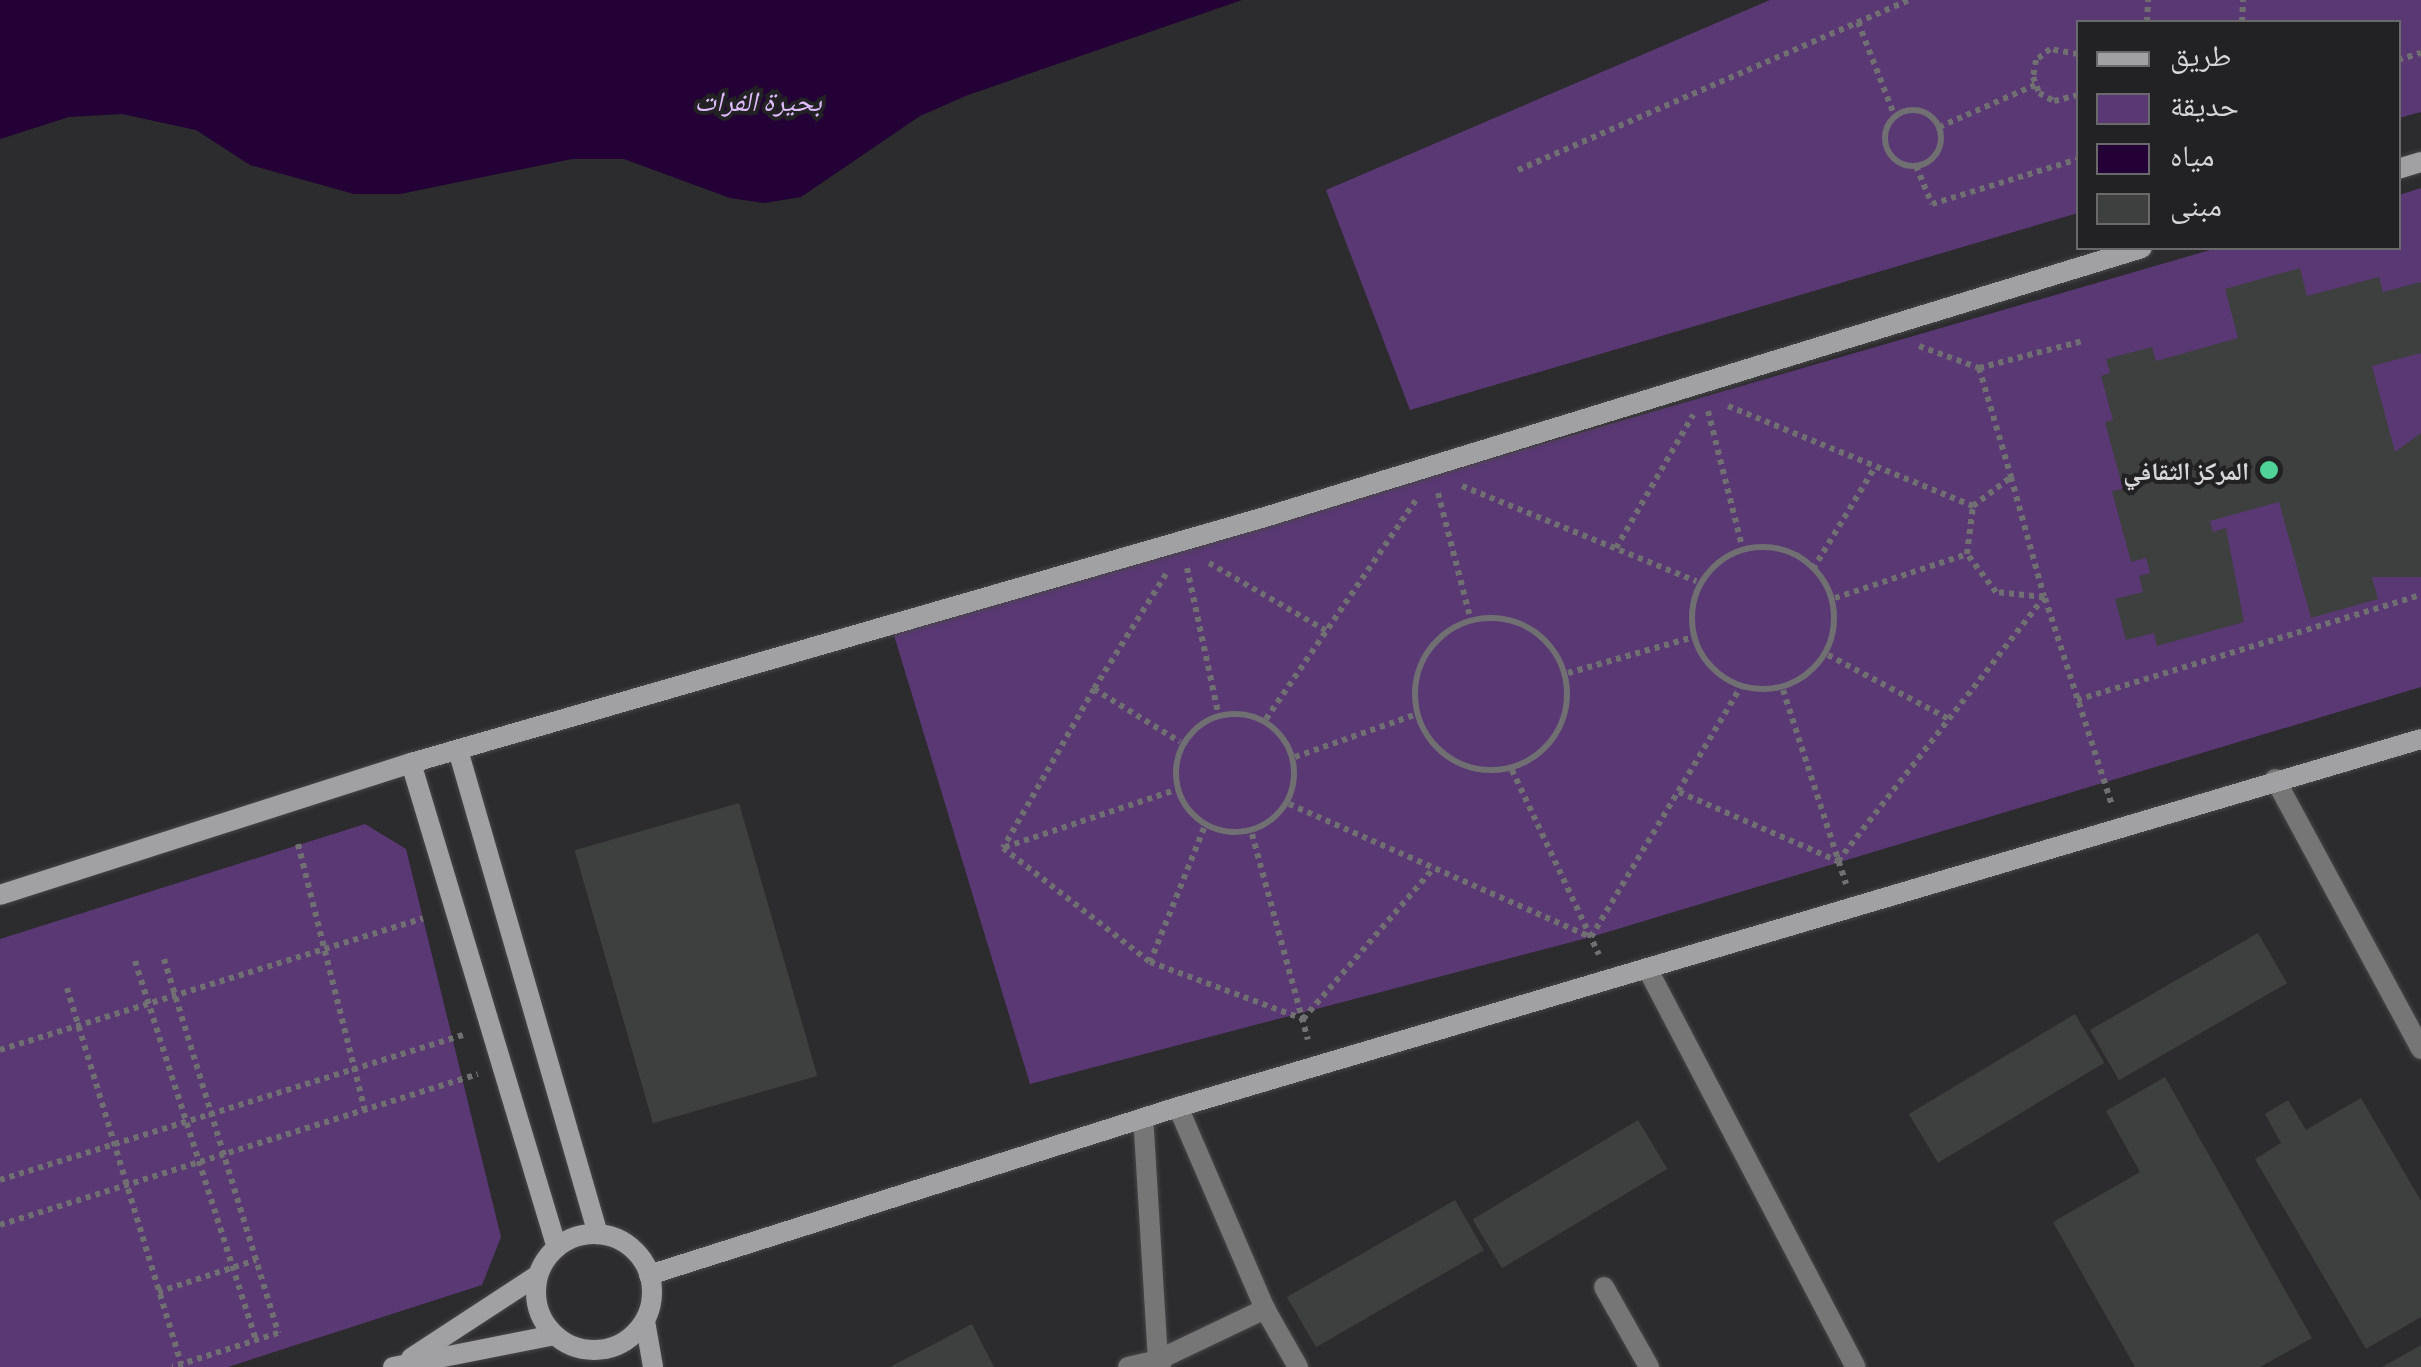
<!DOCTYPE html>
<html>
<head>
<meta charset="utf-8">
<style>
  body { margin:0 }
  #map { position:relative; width:2421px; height:1367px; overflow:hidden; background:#2c2b2d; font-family:Barlow,"Noto Naskh Arabic",sans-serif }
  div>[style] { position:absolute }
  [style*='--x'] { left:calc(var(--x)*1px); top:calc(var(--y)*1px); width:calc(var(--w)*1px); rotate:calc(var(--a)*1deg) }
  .green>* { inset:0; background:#5a3874 }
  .water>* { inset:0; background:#230137 }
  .building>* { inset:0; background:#3d403e; transform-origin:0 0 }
  .path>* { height:6px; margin-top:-3px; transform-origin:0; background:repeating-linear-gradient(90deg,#706f71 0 5px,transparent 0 10px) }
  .path>.ring { margin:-3px; padding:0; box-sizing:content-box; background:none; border:6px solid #706f71; border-radius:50% }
  .roads { filter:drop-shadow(0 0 2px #474648) drop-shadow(0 0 2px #474648) }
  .street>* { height:20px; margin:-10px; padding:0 10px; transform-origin:10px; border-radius:10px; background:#777677 }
  .secondary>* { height:20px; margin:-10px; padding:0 10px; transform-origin:10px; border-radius:10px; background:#a1a0a2 }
  .secondary>.ring { margin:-10px; padding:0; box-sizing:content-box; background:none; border:20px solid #a1a0a2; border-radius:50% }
  .dots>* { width:28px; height:28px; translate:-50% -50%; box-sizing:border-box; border:5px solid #222123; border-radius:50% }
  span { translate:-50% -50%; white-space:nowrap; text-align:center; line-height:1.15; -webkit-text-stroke:8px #222123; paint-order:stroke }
  .poi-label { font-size:25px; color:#d7d6d8; font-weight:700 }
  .right { translate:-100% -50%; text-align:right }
  .water-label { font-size:28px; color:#dfbdfc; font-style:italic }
  .legend { position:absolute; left:2076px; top:20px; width:325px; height:230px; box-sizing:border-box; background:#222123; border:2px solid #6a696b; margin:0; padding:12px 18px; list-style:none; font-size:30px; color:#d7d6d8 }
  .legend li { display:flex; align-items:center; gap:20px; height:50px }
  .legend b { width:50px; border:2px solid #6a696b }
</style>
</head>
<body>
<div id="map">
  <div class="green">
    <i style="clip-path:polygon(1770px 0,2421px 0,2421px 112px,2399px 118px,2398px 22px,2078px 22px,2078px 213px,1410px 410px,1326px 190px)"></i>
    <i style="clip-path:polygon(2421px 188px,2421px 687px,1591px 937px,1030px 1084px,893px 632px,2217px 248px,2398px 248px,2399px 195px)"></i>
    <i style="clip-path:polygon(365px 824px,406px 849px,501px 1237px,482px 1285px,228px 1367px,0 1367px,0 939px)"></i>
  </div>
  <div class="water">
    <i style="clip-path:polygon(0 0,1242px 0,968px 95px,920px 116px,801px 197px,764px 203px,730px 198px,624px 159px,572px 159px,400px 194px,354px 194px,250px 165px,196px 130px,122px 114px,69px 117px,0 139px)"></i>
  </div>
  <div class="building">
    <i style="clip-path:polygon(2300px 268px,2307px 296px,2379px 277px,2383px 292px,2421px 282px,2421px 353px,2372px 366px,2395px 452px,2421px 433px,2421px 577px,2372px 577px,2378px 599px,2311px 618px,2279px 502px,2210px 521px,2213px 532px,2226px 528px,2244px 622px,2157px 646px,2154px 633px,2126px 640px,2115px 599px,2143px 592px,2139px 576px,2150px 573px,2146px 558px,2131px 562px,2112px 491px,2123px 489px,2105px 422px,2113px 420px,2101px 376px,2110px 373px,2106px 359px,2152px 347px,2156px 361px,2238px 338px,2225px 289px)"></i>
    <i style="left:739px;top:803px;width:284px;height:171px;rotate:74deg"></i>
    <i style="left:2258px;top:933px;width:58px;height:194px;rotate:60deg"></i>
    <i style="left:2075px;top:1014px;width:57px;height:194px;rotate:59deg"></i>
    <i style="clip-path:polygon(2165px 1077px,2312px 1338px,2260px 1367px,2135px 1367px,2053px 1222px,2140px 1172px,2106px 1111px)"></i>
    <i style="clip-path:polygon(2361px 1098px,2421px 1201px,2421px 1317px,2366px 1349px,2255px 1159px,2281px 1143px,2265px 1114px,2288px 1100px,2306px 1130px)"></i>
    <i style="left:1638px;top:1120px;width:57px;height:193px;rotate:59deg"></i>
    <i style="left:1455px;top:1200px;width:58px;height:194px;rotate:60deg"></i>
    <i style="clip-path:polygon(972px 1324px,994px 1367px,890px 1367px)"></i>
    <i style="clip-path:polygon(2421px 1345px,2421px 1367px,2382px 1367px)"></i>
  </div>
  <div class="path">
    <i style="--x:1858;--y:22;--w:102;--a:68.7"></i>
    <i style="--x:2147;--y:22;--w:22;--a:-87"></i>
    <i style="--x:2242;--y:22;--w:22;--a:-87"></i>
    <i style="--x:2078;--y:54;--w:28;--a:-170"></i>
    <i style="--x:2050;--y:49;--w:18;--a:142"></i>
    <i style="--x:2036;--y:60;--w:17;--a:100"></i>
    <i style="--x:2033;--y:77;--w:17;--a:69"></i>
    <i style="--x:2039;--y:93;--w:17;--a:28"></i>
    <i style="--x:2054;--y:101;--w:25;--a:-14"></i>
    <i style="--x:2398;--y:60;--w:24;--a:-17"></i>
    <i class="ring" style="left:1885px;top:110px;width:50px;height:50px"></i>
    <i style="--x:1939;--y:127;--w:105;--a:-23.6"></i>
    <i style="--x:1916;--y:166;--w:41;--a:67.2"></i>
    <i style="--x:1932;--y:204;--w:153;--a:-17.1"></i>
    <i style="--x:1518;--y:170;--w:426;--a:-23.5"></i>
    <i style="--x:1919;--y:346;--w:64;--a:20.1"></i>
    <i style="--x:1979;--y:368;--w:114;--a:73.6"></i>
    <i style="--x:2011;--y:477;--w:124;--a:74.6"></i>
    <i style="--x:2044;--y:597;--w:48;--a:-174.1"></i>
    <i style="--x:1996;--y:592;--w:48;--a:-127.3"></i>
    <i style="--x:1967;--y:554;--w:48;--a:-82.9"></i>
    <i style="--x:1973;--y:506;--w:48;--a:-37.3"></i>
    <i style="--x:1979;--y:368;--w:107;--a:-14.6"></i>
    <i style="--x:1728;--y:406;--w:265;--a:22.2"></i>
    <i style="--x:1708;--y:411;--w:139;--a:75.9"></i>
    <i style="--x:1462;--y:486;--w:253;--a:22.1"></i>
    <i style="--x:1438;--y:493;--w:128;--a:75.5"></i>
    <i class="ring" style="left:1692px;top:547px;width:136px;height:136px"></i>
    <i style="--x:1616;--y:548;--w:154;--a:-59.9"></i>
    <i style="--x:1209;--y:563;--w:136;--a:30"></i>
    <i style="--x:1187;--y:568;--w:148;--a:77.9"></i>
    <i style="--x:1813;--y:569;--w:119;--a:-58.7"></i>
    <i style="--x:1166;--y:574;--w:136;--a:122.1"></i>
    <i style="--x:1094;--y:689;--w:101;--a:31.6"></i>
    <i style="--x:1835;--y:598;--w:139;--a:-18.4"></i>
    <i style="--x:2045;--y:598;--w:218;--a:72.1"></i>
    <i class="ring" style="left:1415px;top:618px;width:146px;height:146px"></i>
    <i style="--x:1828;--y:655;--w:137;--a:27.9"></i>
    <i style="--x:1568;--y:673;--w:127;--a:-16"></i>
    <i style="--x:1094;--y:689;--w:183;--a:119.8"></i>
    <i style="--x:1003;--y:848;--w:186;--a:37.8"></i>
    <i style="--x:1783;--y:690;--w:204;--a:72"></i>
    <i style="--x:2077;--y:700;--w:360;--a:-17"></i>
    <i class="ring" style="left:1176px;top:714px;width:112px;height:112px"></i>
    <i style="--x:1266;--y:719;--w:265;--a:-55.6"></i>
    <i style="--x:1295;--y:757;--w:126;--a:-19.4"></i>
    <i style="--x:1512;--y:770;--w:204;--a:64.8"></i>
    <i style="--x:1679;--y:792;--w:173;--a:23.5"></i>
    <i style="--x:1838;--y:861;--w:335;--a:-52"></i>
    <i style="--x:1289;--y:804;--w:330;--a:23.8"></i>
    <i style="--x:1591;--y:937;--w:294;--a:-59.1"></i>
    <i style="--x:1204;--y:828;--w:144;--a:111.9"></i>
    <i style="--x:1150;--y:962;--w:163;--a:20.4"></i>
    <i style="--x:1303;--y:1019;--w:200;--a:-49.1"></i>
    <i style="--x:1252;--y:834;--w:213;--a:74.8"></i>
    <i style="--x:298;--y:844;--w:274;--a:75.9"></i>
    <i style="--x:1005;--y:847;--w:179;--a:-18.5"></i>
    <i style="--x:164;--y:959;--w:391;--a:73"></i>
    <i style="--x:278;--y:1333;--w:111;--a:162.2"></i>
    <i style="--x:135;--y:961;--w:398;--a:72.3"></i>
    <i style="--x:67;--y:988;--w:393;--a:73.1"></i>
    <i style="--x:0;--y:1050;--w:443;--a:-17.3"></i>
    <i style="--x:0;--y:1180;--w:488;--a:-17.4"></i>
    <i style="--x:0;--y:1225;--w:501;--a:-17.53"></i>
    <i style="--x:158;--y:1292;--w:103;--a:-18.1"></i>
  </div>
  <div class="roads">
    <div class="street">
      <i style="--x:2275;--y:779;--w:307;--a:61.6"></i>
      <i style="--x:1647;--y:968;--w:450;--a:62.4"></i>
      <i style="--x:1178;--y:1107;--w:220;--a:66.7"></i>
      <i style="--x:1265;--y:1309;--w:67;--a:60.4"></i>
      <i style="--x:1604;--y:1287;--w:92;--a:60.6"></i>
      <i style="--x:1128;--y:1367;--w:31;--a:-13"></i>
      <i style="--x:1158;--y:1360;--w:242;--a:-93.5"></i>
      <i style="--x:1161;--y:1367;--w:8;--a:-113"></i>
      <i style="--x:1158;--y:1360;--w:119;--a:-25.5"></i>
    </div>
    <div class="secondary">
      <i style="--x:2398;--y:169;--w:24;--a:-17"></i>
      <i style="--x:458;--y:750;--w:504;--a:73.87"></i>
      <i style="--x:411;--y:763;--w:506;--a:73.25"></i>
      <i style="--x:0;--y:895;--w:432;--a:-17.8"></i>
      <i style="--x:411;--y:763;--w:889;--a:-16.07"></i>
      <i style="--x:1265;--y:517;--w:917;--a:-17.05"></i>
      <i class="ring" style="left:536px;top:1234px;width:96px;height:96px"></i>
      <i style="--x:649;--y:1275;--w:555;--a:-17.62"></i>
      <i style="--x:1178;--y:1107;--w:1296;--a:-16.49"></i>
      <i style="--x:645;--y:1321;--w:47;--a:80.1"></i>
      <i style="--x:411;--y:1358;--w:152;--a:-33.2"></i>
      <i style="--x:393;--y:1367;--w:164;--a:-11.2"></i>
    </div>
  </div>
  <div class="dots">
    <i style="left:2269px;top:470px;background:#50d398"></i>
  </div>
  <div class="poi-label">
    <span class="right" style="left:2249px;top:470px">المركز الثقافي</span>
  </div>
  <div class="water-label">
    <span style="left:758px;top:100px">بحيرة الفرات</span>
  </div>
  <ul class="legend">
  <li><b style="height:12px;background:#a1a0a2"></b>طريق</li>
  <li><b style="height:28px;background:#5a3874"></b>حديقة</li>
  <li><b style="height:28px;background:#230137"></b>مياه</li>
  <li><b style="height:28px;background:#3d403e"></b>مبنى</li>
  </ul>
</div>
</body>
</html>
